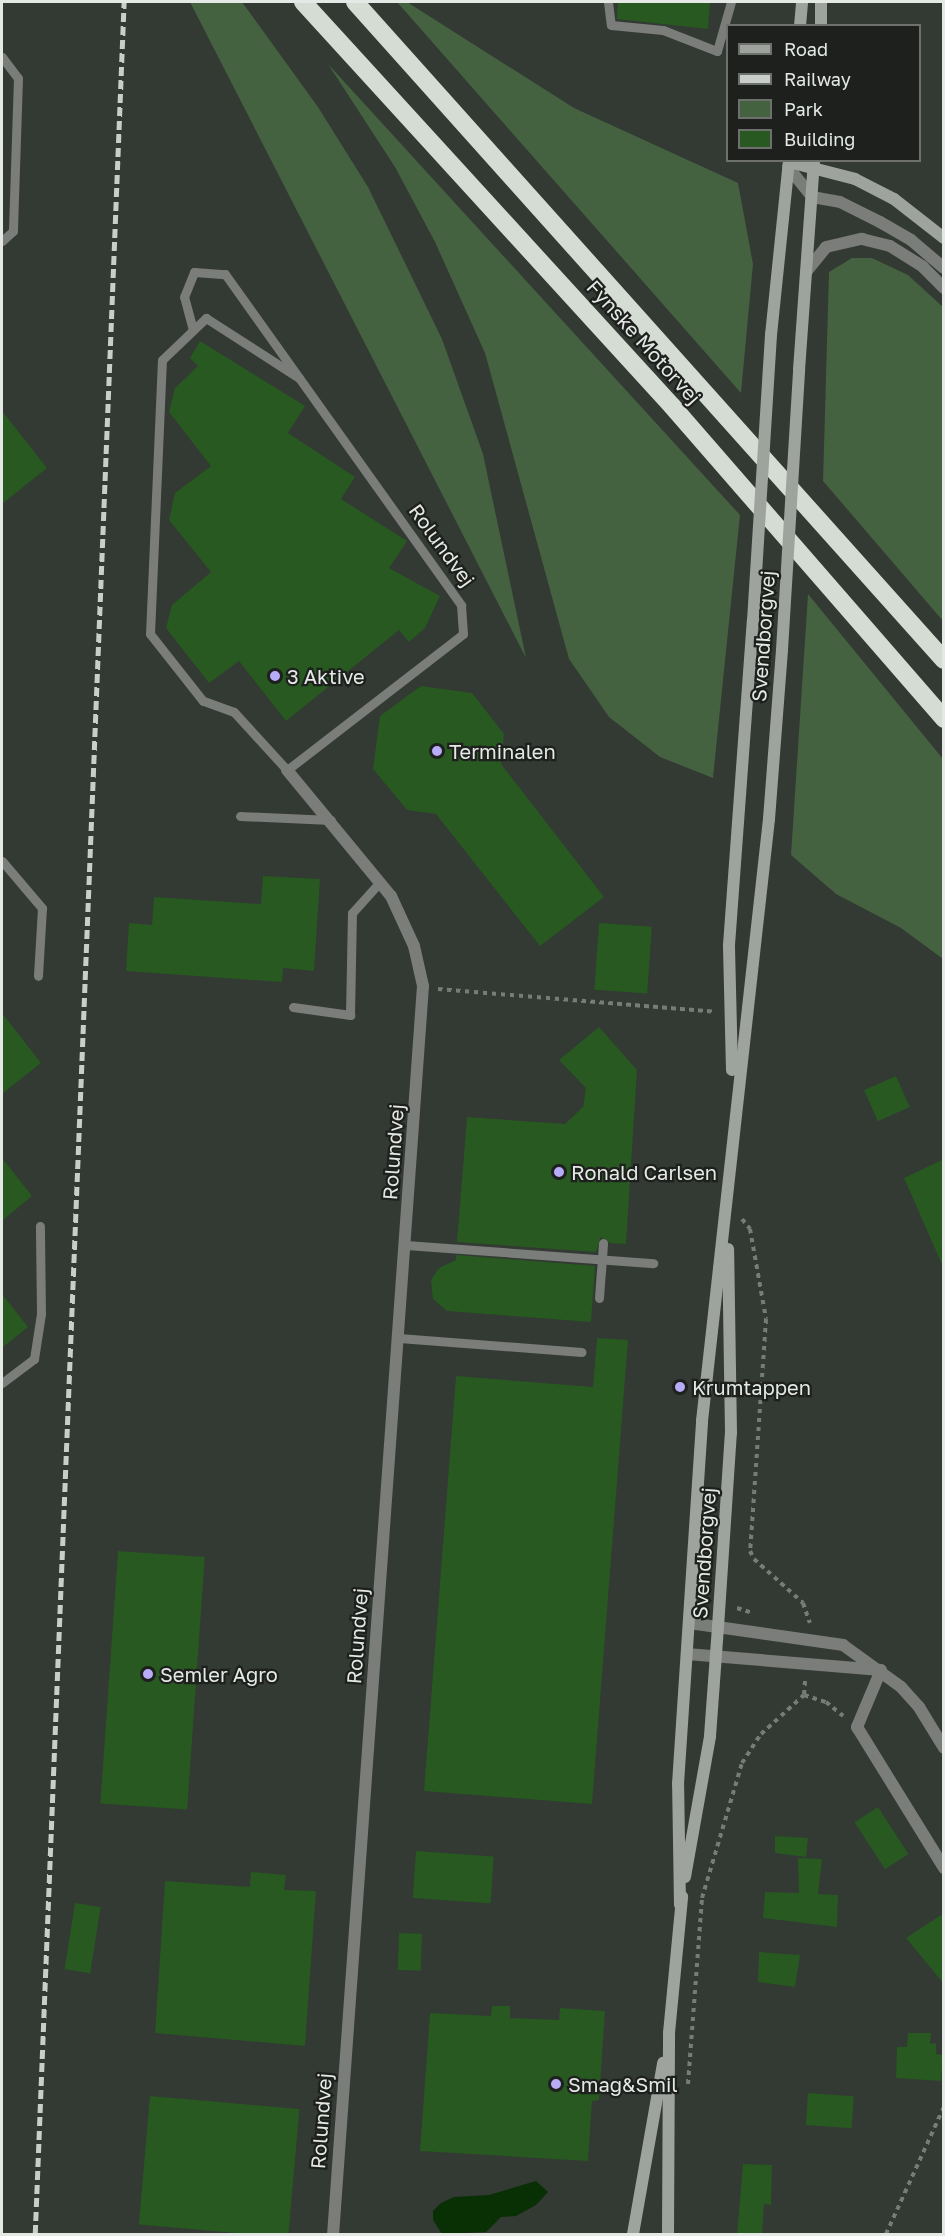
<!DOCTYPE html>
<html>
<head>
<meta charset="utf-8">
<style>
  body { margin:0 }
  #map { position:relative; width:945px; height:2236px; overflow:hidden; background:#333933; font-family:"Golos Text",sans-serif }
  div>[style] { position:absolute }
  [style*='--x'] { left:calc(var(--x)*1px); top:calc(var(--y)*1px); width:calc(var(--w)*1px); rotate:calc(var(--a)*1deg) }
  .green>* { inset:0; background:#446140 }
  .water>* { inset:0; background:#093005 }
  .building>* { inset:0; background:#275921; transform-origin:0 0 }
  .path>* { height:4px; margin-top:-2px; transform-origin:0; background:repeating-linear-gradient(90deg,#777c77 0 4.5px,transparent 0 9px) }
  .service>* { height:9px; margin:-4.5px; padding:0 4.5px; transform-origin:4.5px; border-radius:4.5px; background:#7a7d79 }
  .minor>* { height:12px; margin:-6px; padding:0 6px; transform-origin:6px; border-radius:6px; background:#7a7d79 }
  .tertiary>* { height:12px; margin:-6px; padding:0 6px; transform-origin:6px; border-radius:6px; background:#7a7d79 }
  .secondary>* { height:12px; margin:-6px; padding:0 6px; transform-origin:6px; border-radius:6px; background:#9fa39e }
  .motorway>* { height:18px; margin:-9px; padding:0 9px; transform-origin:9px; border-radius:9px; background:#d5dcd4 }
  .rail>* { height:4.5px; margin-top:-2.25px; transform-origin:0; background:repeating-linear-gradient(90deg,#caceca 0 9px,transparent 0 13.5px) }
  .service-bridge>* { height:9px; margin:-4.5px; padding:0 4.5px; transform-origin:4.5px; border-radius:4.5px; background:#7a7d79 }
  .secondary-bridge>* { height:12px; margin:-6px; padding:0 6px; transform-origin:6px; border-radius:6px; background:#9fa39e }
  .dots>* { width:16px; height:16px; translate:-50% -50%; box-sizing:border-box; border:3px solid #1d201d; border-radius:50% }
  span { translate:-50% -50%; white-space:nowrap; text-align:center; line-height:1.15; -webkit-text-stroke:4.5px #1d201d; paint-order:stroke }
  .street-label { font-size:20px; color:#e5e9e5 }
  .poi-label { font-size:20px; color:#e5e9e5 }
  .left { translate:0 -50%; text-align:left }
  .frame { position:absolute; inset:0; border:3px solid #e5e9e5; pointer-events:none }
  .legend { position:absolute; left:726px; top:24px; width:195px; height:138px; box-sizing:border-box; background:#1d201d; border:2px solid #6d706d; margin:0; padding:8px 10px; list-style:none; font-size:18px; color:#e5e9e5 }
  .legend li { display:flex; align-items:center; gap:12px; height:30px }
  .legend b { width:30px; border:2px solid #6d706d }
</style>
</head>
<body>
<div id="map">
  <div class="green">
    <i style="clip-path:polygon(190px 2px,242px 2px,318px 107px,368px 187px,442px 339px,483px 454px,526px 658px)"></i>
    <i style="clip-path:polygon(397px 2px,407px 2px,574px 108px,738px 183px,753px 264px,741px 393px)"></i>
    <i style="clip-path:polygon(328px 64px,740px 515px,713px 778px,660px 757px,609px 717px,569px 659px,485px 353px,435px 242px,395px 167px)"></i>
    <i style="clip-path:polygon(852px 258px,872px 258px,908px 275px,943px 307px,943px 621px,823px 481px,829px 272px)"></i>
    <i style="clip-path:polygon(808px 594px,943px 759px,943px 959px,901px 928px,836px 894px,791px 855px)"></i>
  </div>
  <div class="water">
    <i style="clip-path:polygon(536px 2181px,548px 2192px,536px 2205px,516px 2216px,501px 2217px,486px 2232px,442px 2234px,433px 2220px,433px 2211px,441px 2203px,454px 2197px,489px 2195px)"></i>
  </div>
  <div class="building">
    <i style="clip-path:polygon(618px 2px,710px 2px,708px 29px,617px 19px)"></i>
    <i style="clip-path:polygon(200px 341px,305px 406px,288px 433px,355px 477px,341px 499px,407px 541px,389px 568px,440px 596px,425px 628px,409px 642px,399px 630px,286px 721px,239px 661px,209px 683px,166px 628px,172px 605px,211px 572px,169px 520px,175px 493px,211px 466px,169px 412px,175px 388px,198px 366px,190px 358px)"></i>
    <i style="clip-path:polygon(2px 411px,47px 468px,2px 504px)"></i>
    <i style="clip-path:polygon(421px 686px,472px 693px,504px 734px,501px 764px,604px 897px,540px 946px,436px 814px,407px 810px,373px 769px,380px 716px)"></i>
    <i style="clip-path:polygon(263px 876px,320px 879px,314px 971px,283px 968px,282px 982px,126px 971px,129px 923px,152px 925px,154px 897px,261px 904px)"></i>
    <i style="left:599px;top:923px;width:53px;height:67px;rotate:4deg"></i>
    <i style="clip-path:polygon(2px 1013px,41px 1063px,2px 1094px)"></i>
    <i style="clip-path:polygon(599px 1027px,637px 1070px,626px 1244px,610px 1243px,601px 1237px,596px 1252px,457px 1242px,467px 1117px,565px 1124px,583px 1107px,586px 1088px,559px 1060px)"></i>
    <i style="left:896px;top:1076px;width:34px;height:35px;rotate:66deg"></i>
    <i style="clip-path:polygon(2px 1158px,32px 1196px,2px 1221px)"></i>
    <i style="clip-path:polygon(944px 1159px,944px 1269px,904px 1178px)"></i>
    <i style="clip-path:polygon(456px 1255px,595px 1266px,591px 1322px,447px 1311px,433px 1299px,431px 1280px,439px 1268px,456px 1260px)"></i>
    <i style="clip-path:polygon(2px 1294px,28px 1327px,2px 1348px)"></i>
    <i style="clip-path:polygon(597px 1338px,628px 1340px,592px 1804px,424px 1791px,456px 1376px,593px 1387px)"></i>
    <i style="left:118px;top:1551px;width:87px;height:253px;rotate:4deg"></i>
    <i style="left:878px;top:1807px;width:56px;height:28px;rotate:57deg"></i>
    <i style="clip-path:polygon(775px 1836px,808px 1838px,806px 1857px,775px 1853px)"></i>
    <i style="left:416px;top:1851px;width:78px;height:47px;rotate:4deg"></i>
    <i style="clip-path:polygon(798px 1858px,822px 1859px,818px 1894px,838px 1895px,837px 1927px,763px 1918px,765px 1892px,799px 1893px)"></i>
    <i style="clip-path:polygon(251px 1872px,286px 1875px,284px 1890px,316px 1891px,305px 2046px,155px 2033px,165px 1881px,250px 1887px)"></i>
    <i style="left:75px;top:1903px;width:26px;height:67px;rotate:9deg"></i>
    <i style="clip-path:polygon(944px 1913px,944px 1984px,906px 1938px)"></i>
    <i style="left:399px;top:1933px;width:23px;height:37px;rotate:2deg"></i>
    <i style="clip-path:polygon(759px 1952px,800px 1955px,795px 1987px,758px 1982px)"></i>
    <i style="clip-path:polygon(492px 2006px,510px 2006px,510px 2018px,559px 2020px,560px 2008px,605px 2011px,599px 2100px,592px 2101px,588px 2161px,420px 2151px,430px 2013px,491px 2016px)"></i>
    <i style="clip-path:polygon(908px 2033px,931px 2033px,930px 2044px,936px 2043px,936px 2054px,943px 2055px,941px 2081px,896px 2078px,897px 2047px,907px 2047px)"></i>
    <i style="left:808px;top:2093px;width:46px;height:32px;rotate:4deg"></i>
    <i style="left:150px;top:2096px;width:150px;height:129px;rotate:5deg"></i>
    <i style="clip-path:polygon(743px 2164px,772px 2165px,771px 2205px,764px 2204px,762px 2235px,737px 2235px)"></i>
  </div>
  <div class="path">
    <i style="--x:438;--y:989;--w:278;--a:4.7"></i>
    <i style="--x:742;--y:1219;--w:13;--a:51"></i>
    <i style="--x:750;--y:1229;--w:91;--a:79.9"></i>
    <i style="--x:766;--y:1319;--w:233;--a:93.9"></i>
    <i style="--x:750;--y:1551;--w:9;--a:63"></i>
    <i style="--x:754;--y:1559;--w:66;--a:41.9"></i>
    <i style="--x:803;--y:1603;--w:21;--a:71"></i>
    <i style="--x:737;--y:1608;--w:16;--a:18"></i>
    <i style="--x:805;--y:1681;--w:14;--a:94"></i>
    <i style="--x:804;--y:1695;--w:23;--a:18"></i>
    <i style="--x:826;--y:1702;--w:22;--a:39"></i>
    <i style="--x:688;--y:2084;--w:187;--a:-85.7"></i>
    <i style="--x:702;--y:1898;--w:141;--a:-73.5"></i>
    <i style="--x:742;--y:1763;--w:35;--a:-57"></i>
    <i style="--x:761;--y:1734;--w:58;--a:-42.2"></i>
    <i style="--x:886;--y:2234;--w:140;--a:-65.5"></i>
  </div>
  <div class="service">
    <i style="--x:608;--y:2;--w:23;--a:83"></i>
    <i style="--x:611;--y:25;--w:52;--a:5.5"></i>
    <i style="--x:663;--y:30;--w:58;--a:21.3"></i>
    <i style="--x:717;--y:51;--w:51;--a:-74.1"></i>
    <i style="--x:2;--y:57;--w:26;--a:53"></i>
    <i style="--x:18;--y:78;--w:153;--a:91.9"></i>
    <i style="--x:13;--y:231;--w:15;--a:138"></i>
    <i style="--x:193;--y:330;--w:34;--a:-105"></i>
    <i style="--x:184;--y:297;--w:27;--a:-68"></i>
    <i style="--x:194;--y:272;--w:31;--a:4"></i>
    <i style="--x:225;--y:274;--w:407;--a:54.5"></i>
    <i style="--x:461;--y:605;--w:29;--a:86"></i>
    <i style="--x:463;--y:634;--w:222;--a:142.3"></i>
    <i style="--x:287;--y:770;--w:79;--a:-132.4"></i>
    <i style="--x:234;--y:712;--w:33;--a:-160"></i>
    <i style="--x:203;--y:701;--w:85;--a:-128.3"></i>
    <i style="--x:150;--y:634;--w:274;--a:-87.5"></i>
    <i style="--x:162;--y:360;--w:61;--a:-43.7"></i>
    <i style="--x:206;--y:318;--w:111;--a:32.8"></i>
    <i style="--x:240;--y:816;--w:91;--a:2.5"></i>
    <i style="--x:2;--y:861;--w:62;--a:49.6"></i>
    <i style="--x:42;--y:908;--w:68;--a:93.4"></i>
    <i style="--x:293;--y:1007;--w:58;--a:8"></i>
    <i style="--x:350;--y:1015;--w:102;--a:-88.9"></i>
    <i style="--x:352;--y:913;--w:42;--a:-47.9"></i>
    <i style="--x:406;--y:1245;--w:248;--a:4.2"></i>
    <i style="--x:599;--y:1298;--w:26;--a:-86"></i>
    <i style="--x:399;--y:1338;--w:183;--a:4.4"></i>
    <i style="--x:2;--y:1383;--w:40;--a:-37"></i>
    <i style="--x:34;--y:1359;--w:46;--a:-81.2"></i>
    <i style="--x:41;--y:1314;--w:88;--a:-90.7"></i>
  </div>
  <div class="minor">
    <i style="--x:287;--y:770;--w:163;--a:50.5"></i>
    <i style="--x:391;--y:896;--w:55;--a:65.3"></i>
    <i style="--x:414;--y:946;--w:41;--a:77.3"></i>
    <i style="--x:423;--y:986;--w:1251;--a:94.12"></i>
    <i style="--x:689;--y:1623;--w:156;--a:8.1"></i>
    <i style="--x:843;--y:1645;--w:72;--a:35.9"></i>
    <i style="--x:901;--y:1687;--w:27;--a:48"></i>
    <i style="--x:919;--y:1707;--w:48;--a:58.6"></i>
    <i style="--x:687;--y:1654;--w:194;--a:4.7"></i>
    <i style="--x:881;--y:1670;--w:62;--a:112.8"></i>
    <i style="--x:857;--y:1727;--w:166;--a:58.3"></i>
  </div>
  <div class="tertiary">
    <i style="--x:788;--y:167;--w:38;--a:51"></i>
    <i style="--x:812;--y:197;--w:28;--a:10"></i>
    <i style="--x:840;--y:202;--w:45;--a:26.6"></i>
    <i style="--x:880;--y:222;--w:36;--a:30"></i>
    <i style="--x:911;--y:240;--w:43;--a:40.3"></i>
    <i style="--x:806;--y:272;--w:32;--a:-51"></i>
    <i style="--x:826;--y:247;--w:37;--a:-13"></i>
    <i style="--x:862;--y:239;--w:29;--a:14"></i>
    <i style="--x:890;--y:246;--w:39;--a:32"></i>
    <i style="--x:923;--y:267;--w:30;--a:45"></i>
  </div>
  <div class="secondary">
    <i style="--x:800;--y:26;--w:24;--a:-85"></i>
    <i style="--x:821;--y:26;--w:24;--a:-90"></i>
    <i style="--x:789;--y:162;--w:68;--a:14.4"></i>
    <i style="--x:855;--y:179;--w:44;--a:27.1"></i>
    <i style="--x:894;--y:199;--w:63;--a:38"></i>
    <i style="--x:771;--y:335;--w:176;--a:-84.1"></i>
    <i style="--x:799;--y:370;--w:211;--a:-85.9"></i>
    <i style="--x:732;--y:1070;--w:125;--a:-91.4"></i>
    <i style="--x:729;--y:945;--w:325;--a:-85.8"></i>
    <i style="--x:685;--y:1877;--w:143;--a:-79.9"></i>
    <i style="--x:710;--y:1736;--w:109;--a:-85.8"></i>
    <i style="--x:718;--y:1627;--w:194;--a:-86.2"></i>
    <i style="--x:731;--y:1433;--w:184;--a:-90.9"></i>
    <i style="--x:680;--y:1905;--w:121;--a:-90.9"></i>
    <i style="--x:678;--y:1784;--w:364;--a:-86.2"></i>
    <i style="--x:702;--y:1421;--w:606;--a:-83.65"></i>
    <i style="--x:769;--y:819;--w:169;--a:-85.6"></i>
    <i style="--x:633;--y:2234;--w:174;--a:-80"></i>
    <i style="--x:668;--y:2234;--w:201;--a:-89.7"></i>
    <i style="--x:669;--y:2033;--w:137;--a:-84.5"></i>
  </div>
  <div class="motorway">
    <i style="--x:303;--y:2;--w:547;--a:47.59"></i>
    <i style="--x:672;--y:406;--w:415;--a:49"></i>
    <i style="--x:355;--y:2;--w:883;--a:48.17"></i>
  </div>
  <div class="rail">
    <i style="--x:35;--y:2234;--w:2234;--a:-87.72"></i>
  </div>
  <div class="service-bridge">
    <i style="--x:601;--y:1272;--w:29;--a:-86"></i>
  </div>
  <div class="secondary-bridge">
    <i style="--x:753;--y:621;--w:287;--a:-86.4"></i>
    <i style="--x:782;--y:650;--w:281;--a:-86.5"></i>
  </div>
  <div class="dots">
    <i style="left:275px;top:676px;background:#b8abf7"></i>
    <i style="left:437px;top:751px;background:#b8abf7"></i>
    <i style="left:559px;top:1172px;background:#b8abf7"></i>
    <i style="left:680px;top:1387px;background:#b8abf7"></i>
    <i style="left:148px;top:1674px;background:#b8abf7"></i>
    <i style="left:556px;top:2084px;background:#b8abf7"></i>
  </div>
  <div class="street-label">
    <span style="left:644px;top:342px;rotate:48deg">Fynske Motorvej</span>
    <span style="left:442px;top:545px;rotate:54deg">Rolundvej</span>
    <span style="left:763px;top:636px;rotate:-86deg">Svendborgvej</span>
    <span style="left:393px;top:1152px;rotate:-86deg">Rolundvej</span>
    <span style="left:704px;top:1553px;rotate:-86deg">Svendborgvej</span>
    <span style="left:357px;top:1636px;rotate:-86deg">Rolundvej</span>
    <span style="left:321px;top:2121px;rotate:-86deg">Rolundvej</span>
  </div>
  <div class="poi-label">
    <span class="left" style="left:287px;top:676px">3 Aktive</span>
    <span class="left" style="left:449px;top:751px">Terminalen</span>
    <span class="left" style="left:571px;top:1172px">Ronald Carlsen</span>
    <span class="left" style="left:692px;top:1387px">Krumtappen</span>
    <span class="left" style="left:160px;top:1674px">Semler Agro</span>
    <span class="left" style="left:568px;top:2084px">Smag&amp;Smil</span>
  </div>
  <div class="frame"></div>
  <ul class="legend">
  <li><b style="height:8px;background:#9fa39e"></b>Road</li>
  <li><b style="height:8px;background:#caceca"></b>Railway</li>
  <li><b style="height:16px;background:#446140"></b>Park</li>
  <li><b style="height:16px;background:#275921"></b>Building</li>
  </ul>
</div>
</body>
</html>
